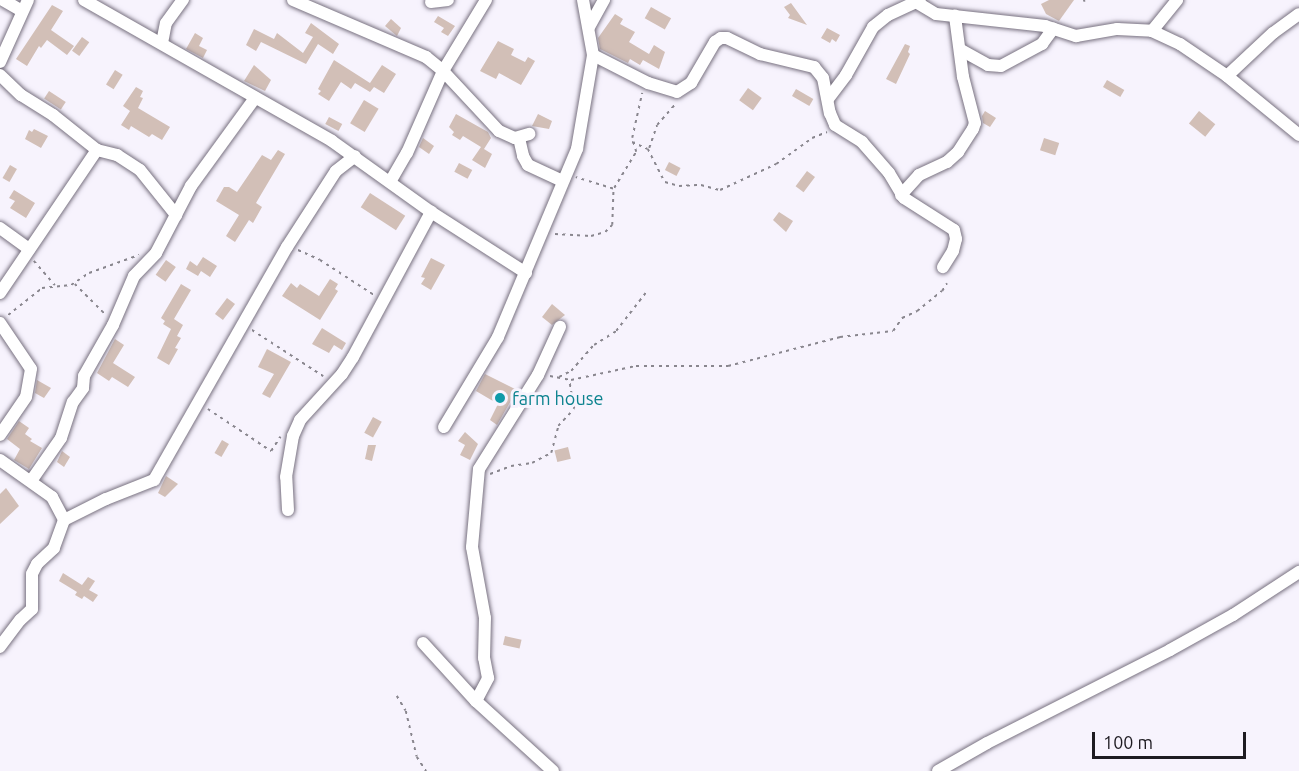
<!DOCTYPE html>
<html>
<head>
<meta charset="utf-8">
<style>
  body { margin:0 }
  #map { position:relative; width:1299px; height:771px; overflow:hidden; background:#f7f3fd; font-family:Ubuntu,sans-serif }
  div>[style] { position:absolute }
  [style*='--x'] { left:calc(var(--x)*1px); top:calc(var(--y)*1px); width:calc(var(--w)*1px); rotate:calc(var(--a)*1deg) }
  .building>* { inset:0; background:#d2bfb7; transform-origin:0 0 }
  .path>* { height:1.5px; margin-top:-0.75px; transform-origin:0; background:repeating-linear-gradient(90deg,#89868e 0 3px,transparent 0 7.5px) }
  .roads { filter:drop-shadow(0 0 2px #787180) drop-shadow(0 0 2px #787180) }
  .minor>* { height:12px; margin:-6px; padding:0 6px; transform-origin:6px; border-radius:6px; background:#fff }
  .dots>* { width:16px; height:16px; translate:-50% -50%; box-sizing:border-box; border:3px solid #f7f3fd; border-radius:50% }
  span { translate:-50% -50%; white-space:nowrap; text-align:center; line-height:1.15; -webkit-text-stroke:6px #f7f3fd; paint-order:stroke }
  .culture-label { font-size:18px; color:#0d838f }
  .left { translate:0 -50%; text-align:left }
  .scale { position:absolute; left:1092px; top:732px; width:154px; height:27px; box-sizing:border-box; border:3px solid #1e1b21; border-top:0; padding-left:8px; font-size:18px; line-height:21px; white-space:nowrap; color:#1e1b21; -webkit-text-stroke:4px #f7f3fd; paint-order:stroke }
</style>
</head>
<body>
<div id="map">
  <div class="building">
    <i style="clip-path:polygon(1049px 0,1074px 0,1059px 21px,1046px 14px,1041px 4px)"></i>
    <i style="clip-path:polygon(791px 3px,807px 25px,788px 18px,790px 15px,784px 7px)"></i>
    <i style="clip-path:polygon(52px 5px,63px 11px,51px 30px,74px 46px,67px 55px,47px 40px,41px 48px,39px 46px,27px 66px,16px 59px)"></i>
    <i style="left:651px;top:7px;width:23px;height:13px;rotate:29deg"></i>
    <i style="clip-path:polygon(615px 14px,623px 19px,620px 24px,635px 32px,629px 42px,649px 54px,654px 45px,665px 52px,659px 69px,643px 60px,640px 65px,630px 59px,628px 63px,600px 49px,598px 38px)"></i>
    <i style="clip-path:polygon(438px 16px,455px 26px,448px 36px,441px 32px,444px 28px,434px 22px)"></i>
    <i style="clip-path:polygon(391px 19px,401px 28px,397px 36px,385px 26px)"></i>
    <i style="clip-path:polygon(311px 23px,339px 44px,333px 54px,318px 44px,306px 64px,261px 42px,256px 51px,246px 45px,254px 29px,274px 39px,277px 33px,303px 53px,313px 37px,305px 33px)"></i>
    <i style="clip-path:polygon(827px 28px,840px 35px,836px 42px,832px 39px,830px 43px,821px 38px)"></i>
    <i style="clip-path:polygon(195px 33px,203px 38px,199px 46px,207px 50px,203px 58px,186px 49px)"></i>
    <i style="left:82px;top:37px;width:9px;height:17px;rotate:36deg"></i>
    <i style="clip-path:polygon(498px 41px,514px 49px,511px 55px,525px 62px,528px 57px,535px 61px,521px 85px,499px 73px,496px 79px,480px 71px)"></i>
    <i style="clip-path:polygon(905px 44px,910px 46px,908px 52px,910px 54px,896px 84px,886px 79px)"></i>
    <i style="clip-path:polygon(334px 60px,370px 83px,382px 65px,396px 74px,384px 93px,374px 87px,370px 92px,355px 83px,351px 89px,341px 82px,329px 101px,318px 94px,321px 91px,318px 89px)"></i>
    <i style="clip-path:polygon(254px 65px,271px 80px,265px 91px,244px 81px)"></i>
    <i style="left:115px;top:70px;width:9px;height:17px;rotate:32deg"></i>
    <i style="left:1107px;top:80px;width:20px;height:8px;rotate:30deg"></i>
    <i style="clip-path:polygon(136px 87px,143px 91px,140px 97px,143px 98px,138px 108px,170px 127px,162px 140px,152px 134px,149px 137px,131px 126px,129px 130px,121px 125px,130px 111px,123px 106px)"></i>
    <i style="left:748px;top:88px;width:17px;height:15px;rotate:36deg"></i>
    <i style="left:796px;top:89px;width:20px;height:8px;rotate:30deg"></i>
    <i style="left:49px;top:91px;width:20px;height:9px;rotate:33deg"></i>
    <i style="left:364px;top:100px;width:17px;height:27px;rotate:31deg"></i>
    <i style="clip-path:polygon(985px 111px,996px 118px,990px 127px,983px 123px,982px 116px)"></i>
    <i style="left:1199px;top:111px;width:21px;height:16px;rotate:39deg"></i>
    <i style="clip-path:polygon(456px 114px,488px 132px,491px 138px,484px 149px,492px 154px,485px 168px,472px 160px,481px 147px,463px 136px,460px 140px,452px 135px,454px 132px,449px 127px)"></i>
    <i style="clip-path:polygon(538px 114px,552px 121px,549px 129px,532px 126px)"></i>
    <i style="left:329px;top:117px;width:15px;height:8px;rotate:28deg"></i>
    <i style="clip-path:polygon(34px 129px,48px 136px,41px 148px,25px 139px,29px 130px,32px 132px)"></i>
    <i style="clip-path:polygon(423px 138px,434px 146px,429px 154px,419px 147px)"></i>
    <i style="left:1044px;top:138px;width:16px;height:13px;rotate:18deg"></i>
    <i style="clip-path:polygon(278px 150px,285px 154px,256px 203px,262px 207px,253px 223px,249px 220px,235px 242px,226px 236px,239px 215px,216px 201px,224px 187px,229px 187px,237px 192px,262px 155px,271px 160px)"></i>
    <i style="left:669px;top:162px;width:13px;height:9px;rotate:27deg"></i>
    <i style="left:459px;top:163px;width:15px;height:10px;rotate:28deg"></i>
    <i style="left:10px;top:165px;width:8px;height:15px;rotate:30deg"></i>
    <i style="left:807px;top:171px;width:10px;height:19px;rotate:37deg"></i>
    <i style="clip-path:polygon(14px 190px,35px 203px,26px 218px,10px 208px,15px 201px,9px 198px)"></i>
    <i style="left:370px;top:193px;width:42px;height:17px;rotate:33deg"></i>
    <i style="clip-path:polygon(779px 212px,793px 221px,786px 232px,773px 220px)"></i>
    <i style="clip-path:polygon(203px 257px,217px 266px,210px 277px,201px 271px,198px 276px,186px 269px,190px 261px,197px 266px)"></i>
    <i style="clip-path:polygon(431px 258px,445px 265px,431px 290px,421px 284px,425px 278px,421px 277px)"></i>
    <i style="left:166px;top:260px;width:12px;height:18px;rotate:35deg"></i>
    <i style="clip-path:polygon(330px 279px,338px 284px,335px 289px,338px 291px,320px 320px,282px 296px,291px 283px,297px 288px,300px 284px,319px 296px)"></i>
    <i style="clip-path:polygon(181px 284px,191px 290px,174px 319px,183px 325px,177px 336px,181px 338px,175px 348px,178px 349px,169px 365px,157px 358px,171px 329px,163px 324px,165px 321px,161px 318px)"></i>
    <i style="left:227px;top:298px;width:10px;height:20px;rotate:37deg"></i>
    <i style="clip-path:polygon(552px 304px,565px 315px,552px 325px,542px 317px)"></i>
    <i style="clip-path:polygon(322px 328px,346px 343px,342px 350px,334px 345px,329px 353px,312px 344px)"></i>
    <i style="clip-path:polygon(115px 339px,124px 345px,113px 363px,135px 377px,128px 387px,112px 377px,109px 381px,97px 373px)"></i>
    <i style="clip-path:polygon(267px 349px,291px 362px,270px 398px,262px 394px,274px 374px,258px 367px)"></i>
    <i style="clip-path:polygon(485px 374px,517px 390px,497px 425px,490px 420px,498px 404px,476px 391px)"></i>
    <i style="clip-path:polygon(37px 380px,51px 388px,44px 398px,35px 393px)"></i>
    <i style="left:373px;top:417px;width:10px;height:18px;rotate:29deg"></i>
    <i style="clip-path:polygon(19px 421px,29px 428px,25px 434px,32px 439px,30px 441px,42px 448px,29px 469px,14px 460px,20px 449px,7px 439px)"></i>
    <i style="clip-path:polygon(465px 432px,478px 444px,470px 460px,460px 455px,465px 445px,458px 441px)"></i>
    <i style="left:222px;top:440px;width:8px;height:15px;rotate:30deg"></i>
    <i style="clip-path:polygon(368px 445px,376px 445px,372px 461px,365px 459px)"></i>
    <i style="left:568px;top:447px;width:12px;height:14px;rotate:76deg"></i>
    <i style="clip-path:polygon(62px 451px,70px 457px,64px 467px,57px 462px)"></i>
    <i style="clip-path:polygon(166px 476px,178px 484px,165px 497px,158px 493px)"></i>
    <i style="clip-path:polygon(6px 488px,19px 506px,0 524px,0 494px)"></i>
    <i style="clip-path:polygon(63px 573px,82px 585px,88px 577px,95px 581px,89px 590px,98px 595px,93px 602px,84px 596px,82px 599px,75px 595px,77px 592px,59px 581px)"></i>
    <i style="left:505px;top:636px;width:17px;height:9px;rotate:13deg"></i>
  </div>
  <div class="path">
    <i style="--x:1084;--y:0;--w:2;--a:63"></i>
    <i style="--x:632;--y:142;--w:17;--a:24"></i>
    <i style="--x:648;--y:149;--w:37;--a:63"></i>
    <i style="--x:665;--y:182;--w:15;--a:16"></i>
    <i style="--x:679;--y:186;--w:22;--a:-3"></i>
    <i style="--x:701;--y:185;--w:20;--a:15"></i>
    <i style="--x:720;--y:190;--w:62;--a:-24.9"></i>
    <i style="--x:776;--y:164;--w:44;--a:-35.8"></i>
    <i style="--x:812;--y:138;--w:16;--a:-22"></i>
    <i style="--x:649;--y:148;--w:24;--a:-71"></i>
    <i style="--x:657;--y:125;--w:28;--a:-49"></i>
    <i style="--x:614;--y:188;--w:42;--a:-58.6"></i>
    <i style="--x:636;--y:152;--w:15;--a:-106"></i>
    <i style="--x:632;--y:138;--w:46;--a:-77.5"></i>
    <i style="--x:555;--y:234;--w:36;--a:3"></i>
    <i style="--x:591;--y:236;--w:15;--a:-16"></i>
    <i style="--x:605;--y:232;--w:10;--a:-45"></i>
    <i style="--x:612;--y:225;--w:36;--a:-88"></i>
    <i style="--x:613;--y:189;--w:39;--a:-163"></i>
    <i style="--x:298;--y:250;--w:24;--a:24"></i>
    <i style="--x:320;--y:260;--w:64;--a:32.9"></i>
    <i style="--x:34;--y:261;--w:32;--a:49"></i>
    <i style="--x:75;--y:284;--w:42;--a:45"></i>
    <i style="--x:8;--y:315;--w:43;--a:-38.5"></i>
    <i style="--x:42;--y:288;--w:29;--a:-6"></i>
    <i style="--x:71;--y:285;--w:22;--a:-34"></i>
    <i style="--x:89;--y:273;--w:53;--a:-19.8"></i>
    <i style="--x:252;--y:330;--w:85;--a:32.9"></i>
    <i style="--x:550;--y:376;--w:21;--a:11"></i>
    <i style="--x:571;--y:380;--w:66;--a:-12.2"></i>
    <i style="--x:636;--y:366;--w:92;--a:0"></i>
    <i style="--x:728;--y:366;--w:116;--a:-14.5"></i>
    <i style="--x:840;--y:337;--w:53;--a:-6.5"></i>
    <i style="--x:893;--y:331;--w:16;--a:-55"></i>
    <i style="--x:902;--y:318;--w:17;--a:-25"></i>
    <i style="--x:917;--y:311;--w:32;--a:-39"></i>
    <i style="--x:942;--y:291;--w:9;--a:-58"></i>
    <i style="--x:559;--y:377;--w:13;--a:-27"></i>
    <i style="--x:571;--y:371;--w:35;--a:-49"></i>
    <i style="--x:594;--y:345;--w:26;--a:-32"></i>
    <i style="--x:616;--y:331;--w:51;--a:-52.2"></i>
    <i style="--x:208;--y:409;--w:76;--a:33.7"></i>
    <i style="--x:271;--y:451;--w:17;--a:-57"></i>
    <i style="--x:490;--y:474;--w:22;--a:-21"></i>
    <i style="--x:511;--y:466;--w:21;--a:-8"></i>
    <i style="--x:532;--y:463;--w:21;--a:-28"></i>
    <i style="--x:551;--y:453;--w:28;--a:-75"></i>
    <i style="--x:558;--y:426;--w:23;--a:-47"></i>
    <i style="--x:574;--y:409;--w:27;--a:-100"></i>
    <i style="--x:397;--y:696;--w:17;--a:59"></i>
    <i style="--x:406;--y:711;--w:47;--a:76.6"></i>
    <i style="--x:417;--y:757;--w:17;--a:57"></i>
  </div>
  <div class="roads">
    <div class="minor">
      <i style="--x:3;--y:0;--w:22;--a:30"></i>
      <i style="--x:84;--y:0;--w:285;--a:29.6"></i>
      <i style="--x:332;--y:141;--w:122;--a:35.6"></i>
      <i style="--x:431;--y:212;--w:113;--a:32.7"></i>
      <i style="--x:293;--y:0;--w:145;--a:23.2"></i>
      <i style="--x:426;--y:57;--w:22;--a:39"></i>
      <i style="--x:443;--y:71;--w:82;--a:47"></i>
      <i style="--x:499;--y:131;--w:17;--a:24"></i>
      <i style="--x:515;--y:138;--w:15;--a:-16"></i>
      <i style="--x:431;--y:2;--w:17;--a:-7"></i>
      <i style="--x:916;--y:2;--w:23;--a:31"></i>
      <i style="--x:936;--y:14;--w:110;--a:6.3"></i>
      <i style="--x:1045;--y:26;--w:33;--a:18"></i>
      <i style="--x:1076;--y:36;--w:42;--a:-9.7"></i>
      <i style="--x:1117;--y:29;--w:35;--a:3"></i>
      <i style="--x:1152;--y:31;--w:31;--a:25"></i>
      <i style="--x:1180;--y:44;--w:57;--a:34.2"></i>
      <i style="--x:1227;--y:76;--w:93;--a:39.3"></i>
      <i style="--x:589;--y:27;--w:31;--a:-61"></i>
      <i style="--x:1152;--y:31;--w:40;--a:-51"></i>
      <i style="--x:162;--y:43;--w:20;--a:-79"></i>
      <i style="--x:166;--y:23;--w:29;--a:-54"></i>
      <i style="--x:961;--y:50;--w:31;--a:29"></i>
      <i style="--x:988;--y:65;--w:13;--a:4"></i>
      <i style="--x:1001;--y:66;--w:47;--a:-28.2"></i>
      <i style="--x:1042;--y:44;--w:19;--a:-54"></i>
      <i style="--x:593;--y:55;--w:62;--a:27"></i>
      <i style="--x:648;--y:83;--w:30;--a:17"></i>
      <i style="--x:677;--y:92;--w:17;--a:-33"></i>
      <i style="--x:691;--y:83;--w:48;--a:-59.7"></i>
      <i style="--x:715;--y:42;--w:7;--a:-34"></i>
      <i style="--x:721;--y:38;--w:6;--a:0"></i>
      <i style="--x:727;--y:38;--w:37;--a:26"></i>
      <i style="--x:760;--y:54;--w:56;--a:13.5"></i>
      <i style="--x:814;--y:67;--w:14;--a:51"></i>
      <i style="--x:823;--y:78;--w:36;--a:79"></i>
      <i style="--x:830;--y:113;--w:13;--a:67"></i>
      <i style="--x:835;--y:125;--w:32;--a:32"></i>
      <i style="--x:862;--y:142;--w:41;--a:48.9"></i>
      <i style="--x:889;--y:173;--w:29;--a:59"></i>
      <i style="--x:904;--y:198;--w:59;--a:32.6"></i>
      <i style="--x:954;--y:230;--w:9;--a:77"></i>
      <i style="--x:956;--y:239;--w:12;--a:104"></i>
      <i style="--x:953;--y:251;--w:19;--a:122"></i>
      <i style="--x:0;--y:62;--w:68;--a:-65.7"></i>
      <i style="--x:0;--y:75;--w:29;--a:44"></i>
      <i style="--x:21;--y:95;--w:38;--a:32"></i>
      <i style="--x:53;--y:115;--w:56;--a:38.5"></i>
      <i style="--x:97;--y:150;--w:21;--a:14"></i>
      <i style="--x:117;--y:155;--w:27;--a:33"></i>
      <i style="--x:140;--y:170;--w:58;--a:51.3"></i>
      <i style="--x:1227;--y:76;--w:63;--a:-43.1"></i>
      <i style="--x:1273;--y:33;--w:32;--a:-36"></i>
      <i style="--x:828;--y:99;--w:30;--a:-53"></i>
      <i style="--x:846;--y:75;--w:55;--a:-60.6"></i>
      <i style="--x:873;--y:27;--w:19;--a:-39"></i>
      <i style="--x:888;--y:15;--w:35;--a:-25"></i>
      <i style="--x:519;--y:138;--w:18;--a:77"></i>
      <i style="--x:523;--y:156;--w:10;--a:61"></i>
      <i style="--x:528;--y:165;--w:38;--a:25"></i>
      <i style="--x:390;--y:182;--w:34;--a:-60"></i>
      <i style="--x:407;--y:153;--w:90;--a:-66.3"></i>
      <i style="--x:443;--y:71;--w:83;--a:-58.8"></i>
      <i style="--x:901;--y:195;--w:27;--a:-48"></i>
      <i style="--x:919;--y:175;--w:31;--a:-25"></i>
      <i style="--x:947;--y:162;--w:15;--a:-42"></i>
      <i style="--x:958;--y:152;--w:27;--a:-57"></i>
      <i style="--x:973;--y:129;--w:6;--a:-72"></i>
      <i style="--x:975;--y:123;--w:48;--a:-104.6"></i>
      <i style="--x:963;--y:77;--w:62;--a:-97.5"></i>
      <i style="--x:0;--y:228;--w:36;--a:36"></i>
      <i style="--x:0;--y:293;--w:173;--a:-55.9"></i>
      <i style="--x:0;--y:323;--w:55;--a:56"></i>
      <i style="--x:31;--y:369;--w:28;--a:100"></i>
      <i style="--x:26;--y:397;--w:46;--a:124.4"></i>
      <i style="--x:444;--y:427;--w:105;--a:-59"></i>
      <i style="--x:498;--y:337;--w:204;--a:-67.2"></i>
      <i style="--x:577;--y:149;--w:95;--a:-80.3"></i>
      <i style="--x:593;--y:55;--w:56;--a:-100.3"></i>
      <i style="--x:0;--y:460;--w:64;--a:35.4"></i>
      <i style="--x:52;--y:497;--w:26;--a:62"></i>
      <i style="--x:64;--y:520;--w:30;--a:110"></i>
      <i style="--x:54;--y:548;--w:23;--a:137"></i>
      <i style="--x:37;--y:564;--w:11;--a:117"></i>
      <i style="--x:32;--y:574;--w:35;--a:90"></i>
      <i style="--x:32;--y:609;--w:16;--a:137"></i>
      <i style="--x:20;--y:620;--w:34;--a:127"></i>
      <i style="--x:31;--y:481;--w:52;--a:-55.1"></i>
      <i style="--x:61;--y:438;--w:38;--a:-72"></i>
      <i style="--x:73;--y:402;--w:17;--a:-54"></i>
      <i style="--x:83;--y:388;--w:12;--a:-85"></i>
      <i style="--x:84;--y:376;--w:59;--a:-60.4"></i>
      <i style="--x:113;--y:325;--w:53;--a:-66.8"></i>
      <i style="--x:134;--y:276;--w:32;--a:-46"></i>
      <i style="--x:156;--y:253;--w:76;--a:-62.4"></i>
      <i style="--x:191;--y:186;--w:109;--a:-54"></i>
      <i style="--x:288;--y:510;--w:33;--a:-93"></i>
      <i style="--x:286;--y:477;--w:42;--a:-80.3"></i>
      <i style="--x:293;--y:436;--w:17;--a:-66"></i>
      <i style="--x:300;--y:420;--w:62;--a:-47.6"></i>
      <i style="--x:342;--y:374;--w:20;--a:-57"></i>
      <i style="--x:353;--y:357;--w:165;--a:-61.7"></i>
      <i style="--x:64;--y:520;--w:47;--a:-26.6"></i>
      <i style="--x:106;--y:499;--w:52;--a:-21.6"></i>
      <i style="--x:154;--y:480;--w:268;--a:-60.3"></i>
      <i style="--x:287;--y:247;--w:90;--a:-57.2"></i>
      <i style="--x:336;--y:171;--w:24;--a:-38"></i>
      <i style="--x:423;--y:643;--w:79;--a:47.6"></i>
      <i style="--x:476;--y:701;--w:104;--a:42.3"></i>
      <i style="--x:476;--y:701;--w:26;--a:-62"></i>
      <i style="--x:488;--y:678;--w:20;--a:-101"></i>
      <i style="--x:484;--y:658;--w:40;--a:-88.6"></i>
      <i style="--x:485;--y:618;--w:72;--a:-100.4"></i>
      <i style="--x:472;--y:547;--w:78;--a:-84.9"></i>
      <i style="--x:479;--y:469;--w:111;--a:-57.9"></i>
      <i style="--x:538;--y:375;--w:53;--a:-65.4"></i>
      <i style="--x:938;--y:771;--w:56;--a:-29.7"></i>
      <i style="--x:987;--y:743;--w:205;--a:-26.9"></i>
      <i style="--x:1170;--y:650;--w:72;--a:-29.1"></i>
      <i style="--x:1233;--y:615;--w:79;--a:-33.1"></i>
    </div>
  </div>
  <div class="dots">
    <i style="left:500px;top:398px;background:#0f9aa8"></i>
  </div>
  <div class="culture-label">
    <span class="left" style="left:512px;top:398px">farm house</span>
  </div>
  <div class="scale">100 m</div>
</div>
</body>
</html>
